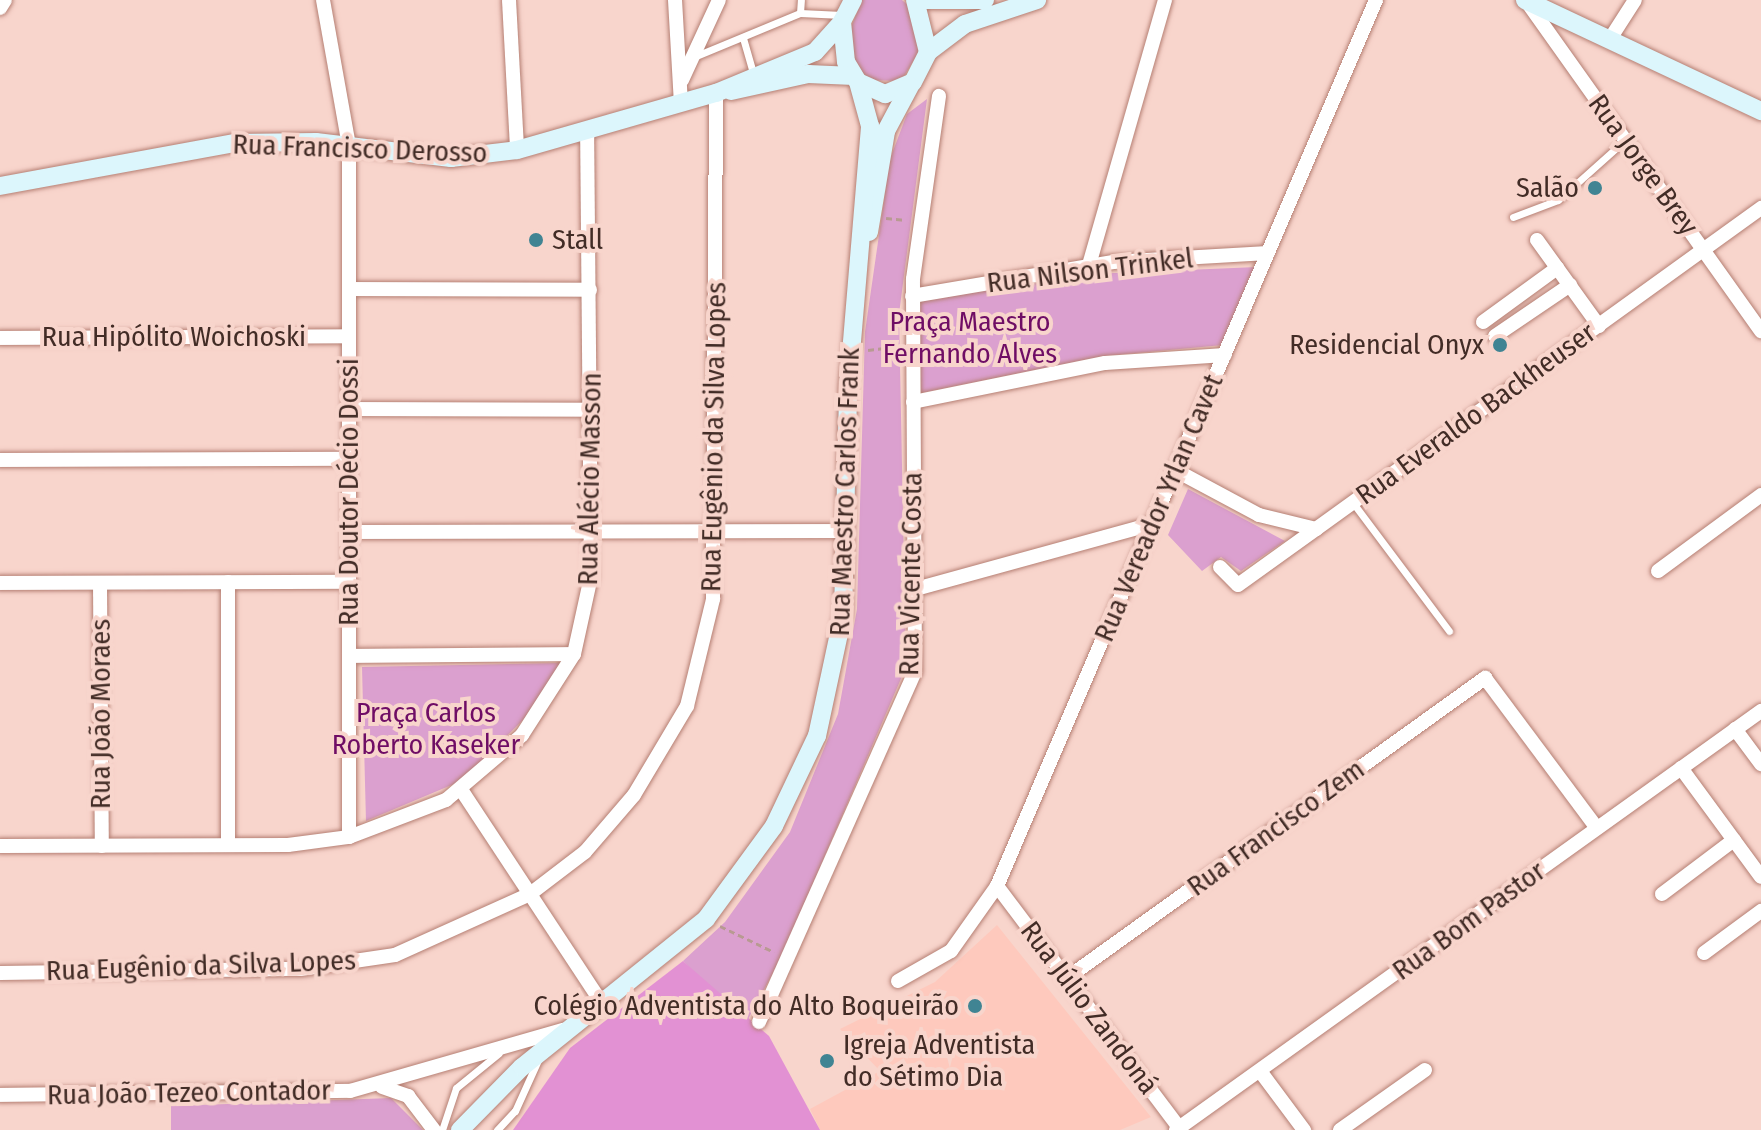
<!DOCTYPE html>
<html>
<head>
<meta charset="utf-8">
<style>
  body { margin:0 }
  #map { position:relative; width:1761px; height:1130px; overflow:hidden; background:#f8d5cc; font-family:"Fira Sans Condensed",sans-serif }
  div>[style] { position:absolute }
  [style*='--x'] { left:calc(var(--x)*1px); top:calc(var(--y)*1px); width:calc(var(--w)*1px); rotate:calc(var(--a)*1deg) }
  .built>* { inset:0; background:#fec9bd }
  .green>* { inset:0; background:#dba0cf }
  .forest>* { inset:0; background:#e291d3 }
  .path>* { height:3px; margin-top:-1.5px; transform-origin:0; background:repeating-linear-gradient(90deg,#b89a92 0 6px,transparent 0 10px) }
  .roads { filter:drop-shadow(0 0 2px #b57f73) drop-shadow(0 0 2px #b57f73) }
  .service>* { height:7px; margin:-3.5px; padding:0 3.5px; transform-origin:3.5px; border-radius:3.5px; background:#fff }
  .minor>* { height:14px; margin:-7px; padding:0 7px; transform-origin:7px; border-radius:7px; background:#fff }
  .secondary>* { height:18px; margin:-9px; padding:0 9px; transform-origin:9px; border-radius:9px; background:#dcf6fc }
  .dots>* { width:22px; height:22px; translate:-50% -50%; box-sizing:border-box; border:4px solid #f8d5cc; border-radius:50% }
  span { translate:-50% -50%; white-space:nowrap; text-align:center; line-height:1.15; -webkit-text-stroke:8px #f8d5cc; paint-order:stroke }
  .street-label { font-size:28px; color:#422c26 }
  .poi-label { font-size:28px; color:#422c26 }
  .right { translate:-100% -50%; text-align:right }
  .left { translate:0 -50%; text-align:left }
  .park-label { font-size:28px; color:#6f0d65 }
</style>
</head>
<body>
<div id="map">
  <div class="built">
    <i style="clip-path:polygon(997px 925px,1151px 1117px,1120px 1130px,820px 1130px,810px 1109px,880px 1071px,840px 1029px,935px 982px)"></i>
  </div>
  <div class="green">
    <i style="clip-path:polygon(862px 0,902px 0,910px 7px,922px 47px,901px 81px,868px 80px,853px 59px,850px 30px)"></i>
    <i style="clip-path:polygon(927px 99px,899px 314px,906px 667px,781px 958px,746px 1023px,683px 961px,725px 922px,790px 832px,838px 714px,857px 609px,865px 332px,890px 159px,907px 114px)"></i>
    <i style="clip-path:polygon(1257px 267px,1223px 345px,1104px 356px,921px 393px,920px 301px,1091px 274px)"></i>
    <i style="clip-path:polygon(1188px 489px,1285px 541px,1241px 571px,1221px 557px,1202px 571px,1168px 535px)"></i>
    <i style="clip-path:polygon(560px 663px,524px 719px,461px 781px,366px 821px,362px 667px)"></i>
    <i style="clip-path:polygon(391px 1098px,423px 1130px,171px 1130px,171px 1106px)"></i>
  </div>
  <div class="forest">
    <i style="clip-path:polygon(683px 961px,769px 1036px,820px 1130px,513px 1130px,570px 1048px)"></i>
  </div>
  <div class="path">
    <i style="--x:886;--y:218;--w:20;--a:6"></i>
    <i style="--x:868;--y:350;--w:33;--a:-7"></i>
    <i style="--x:720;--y:926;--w:60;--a:25.7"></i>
  </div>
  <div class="roads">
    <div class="service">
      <i style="--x:800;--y:13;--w:42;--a:2.7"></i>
      <i style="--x:743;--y:38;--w:37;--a:74"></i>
      <i style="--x:696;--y:56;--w:113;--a:-22.5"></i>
      <i style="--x:800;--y:13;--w:13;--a:-86"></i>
      <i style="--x:1513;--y:217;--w:48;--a:-20.7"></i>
      <i style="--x:1558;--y:200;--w:90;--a:-41.8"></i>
      <i style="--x:1353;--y:503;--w:160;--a:53.1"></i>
      <i style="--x:442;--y:1130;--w:44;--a:-71.6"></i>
      <i style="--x:456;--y:1088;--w:55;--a:-39.1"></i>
      <i style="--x:497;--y:1130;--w:26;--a:-47"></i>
      <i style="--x:515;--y:1111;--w:56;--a:-65.7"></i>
    </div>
    <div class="minor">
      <i style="--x:323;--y:0;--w:148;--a:79.9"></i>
      <i style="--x:349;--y:146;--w:691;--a:90"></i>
      <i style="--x:509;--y:0;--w:150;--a:86.9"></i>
      <i style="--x:675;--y:0;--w:103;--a:86.7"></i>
      <i style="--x:1527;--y:2;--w:404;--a:54.6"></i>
      <i style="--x:0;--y:8;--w:9;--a:-58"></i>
      <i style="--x:1610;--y:39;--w:46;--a:-57.3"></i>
      <i style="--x:682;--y:80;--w:88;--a:-65.2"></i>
      <i style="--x:1537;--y:240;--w:106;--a:54.2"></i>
      <i style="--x:1089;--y:265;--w:276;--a:-74"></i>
      <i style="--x:349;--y:289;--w:241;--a:0.2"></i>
      <i style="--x:912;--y:296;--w:204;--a:-9.6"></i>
      <i style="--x:1113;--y:262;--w:155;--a:-3.3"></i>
      <i style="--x:1483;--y:322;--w:92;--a:-36.1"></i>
      <i style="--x:1495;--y:336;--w:91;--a:-34.2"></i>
      <i style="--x:0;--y:338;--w:349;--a:-0.3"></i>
      <i style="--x:913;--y:402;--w:196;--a:-11.5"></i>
      <i style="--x:1105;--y:363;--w:120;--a:-3.8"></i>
      <i style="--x:349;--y:409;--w:243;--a:0.2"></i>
      <i style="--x:0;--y:460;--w:349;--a:-0.2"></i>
      <i style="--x:1175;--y:470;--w:95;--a:28.2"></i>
      <i style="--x:1259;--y:515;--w:59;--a:13.8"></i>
      <i style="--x:1316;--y:529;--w:549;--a:-35.8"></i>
      <i style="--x:349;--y:532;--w:497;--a:-0.1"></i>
      <i style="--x:1220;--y:567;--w:25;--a:45"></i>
      <i style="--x:1238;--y:585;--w:96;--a:-35.7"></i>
      <i style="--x:1658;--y:571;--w:128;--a:-36.4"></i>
      <i style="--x:0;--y:583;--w:349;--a:-0.2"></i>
      <i style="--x:100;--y:583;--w:263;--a:89.6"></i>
      <i style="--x:912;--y:590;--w:249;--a:-15.4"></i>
      <i style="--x:349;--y:656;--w:225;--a:-0.5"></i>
      <i style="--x:1735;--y:729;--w:44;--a:53.4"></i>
      <i style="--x:1681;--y:768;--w:135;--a:53.7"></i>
      <i style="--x:462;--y:791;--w:258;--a:56.6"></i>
      <i style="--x:228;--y:845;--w:263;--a:-90"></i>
      <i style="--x:0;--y:846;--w:288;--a:-0.2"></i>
      <i style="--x:288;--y:845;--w:62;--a:-7.5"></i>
      <i style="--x:349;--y:837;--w:104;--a:-20.9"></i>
      <i style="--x:446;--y:800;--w:100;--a:-40.5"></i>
      <i style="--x:522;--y:735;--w:96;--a:-57.3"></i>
      <i style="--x:574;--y:654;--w:79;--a:-77.6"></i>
      <i style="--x:591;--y:577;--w:446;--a:-90.5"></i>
      <i style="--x:997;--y:886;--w:306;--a:53"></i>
      <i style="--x:1662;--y:894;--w:90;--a:-36.9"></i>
      <i style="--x:1704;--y:953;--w:71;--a:-36.4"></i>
      <i style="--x:0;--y:973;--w:300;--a:-0.8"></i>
      <i style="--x:300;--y:969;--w:96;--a:-8.4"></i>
      <i style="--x:395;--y:955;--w:148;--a:-24.3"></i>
      <i style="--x:530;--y:894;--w:69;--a:-37.4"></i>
      <i style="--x:585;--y:852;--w:75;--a:-49.3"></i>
      <i style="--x:634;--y:795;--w:104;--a:-59.2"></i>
      <i style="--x:687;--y:706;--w:110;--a:-76.3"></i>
      <i style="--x:713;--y:599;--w:506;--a:-89.66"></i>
      <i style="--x:1067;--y:978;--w:515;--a:-35.67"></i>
      <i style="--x:1485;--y:678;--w:187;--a:53.3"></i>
      <i style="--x:898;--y:981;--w:61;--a:-29.5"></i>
      <i style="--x:951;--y:951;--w:80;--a:-54.7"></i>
      <i style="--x:997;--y:886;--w:964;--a:-66.84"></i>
      <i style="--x:759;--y:1022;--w:383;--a:-66"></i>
      <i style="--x:915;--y:672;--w:393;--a:-90.3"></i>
      <i style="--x:913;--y:279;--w:185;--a:-81.9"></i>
      <i style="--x:1260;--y:1071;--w:74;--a:53.3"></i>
      <i style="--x:382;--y:1087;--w:28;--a:19"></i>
      <i style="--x:408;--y:1096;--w:43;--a:52.6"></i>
      <i style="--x:0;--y:1095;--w:350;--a:-0.7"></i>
      <i style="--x:350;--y:1091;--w:222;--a:-16"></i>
      <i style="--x:1176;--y:1130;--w:720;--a:-35.61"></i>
      <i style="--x:1340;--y:1130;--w:104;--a:-35.2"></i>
    </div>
    <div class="secondary">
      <i style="--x:853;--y:0;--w:25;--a:117"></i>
      <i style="--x:842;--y:22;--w:40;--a:84.3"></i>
      <i style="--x:846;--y:62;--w:23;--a:59"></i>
      <i style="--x:858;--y:82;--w:30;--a:24"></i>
      <i style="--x:885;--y:94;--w:30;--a:-23"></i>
      <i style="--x:913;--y:82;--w:34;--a:-63"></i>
      <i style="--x:928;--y:52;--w:54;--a:-104"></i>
      <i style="--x:920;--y:0;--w:65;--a:0"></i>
      <i style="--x:1525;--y:0;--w:261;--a:25.2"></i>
      <i style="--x:928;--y:52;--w:46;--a:-37.1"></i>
      <i style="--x:965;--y:24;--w:76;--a:-18.4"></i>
      <i style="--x:731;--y:91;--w:79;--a:-12.4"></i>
      <i style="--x:808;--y:74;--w:46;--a:2.5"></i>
      <i style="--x:0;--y:186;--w:239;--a:-10.4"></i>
      <i style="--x:235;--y:143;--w:81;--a:-0.7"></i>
      <i style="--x:316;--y:142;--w:136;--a:6.8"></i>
      <i style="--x:451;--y:158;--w:66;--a:-6.9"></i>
      <i style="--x:517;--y:150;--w:207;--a:-16"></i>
      <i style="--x:716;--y:93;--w:107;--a:-22.5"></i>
      <i style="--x:815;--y:52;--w:40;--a:-48"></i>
      <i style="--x:869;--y:232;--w:102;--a:-80.4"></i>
      <i style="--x:886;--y:131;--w:51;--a:-61.9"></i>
      <i style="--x:460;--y:1130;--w:88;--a:-45.5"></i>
      <i style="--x:522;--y:1067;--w:236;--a:-38.8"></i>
      <i style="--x:706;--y:919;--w:115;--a:-53.8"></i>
      <i style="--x:774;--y:826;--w:100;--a:-64.5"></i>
      <i style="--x:817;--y:736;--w:124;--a:-77.9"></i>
      <i style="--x:843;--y:615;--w:226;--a:-88.7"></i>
      <i style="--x:848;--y:389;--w:264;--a:-85.2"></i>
      <i style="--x:870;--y:126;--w:46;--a:-105.3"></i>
    </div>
  </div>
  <div class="dots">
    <i style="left:1595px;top:188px;background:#408493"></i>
    <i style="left:536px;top:240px;background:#408493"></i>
    <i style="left:1500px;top:345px;background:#408493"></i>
    <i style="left:975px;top:1006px;background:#408493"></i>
    <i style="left:827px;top:1061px;background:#408493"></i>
  </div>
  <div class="street-label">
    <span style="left:360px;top:149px;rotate:2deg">Rua Francisco Derosso</span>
    <span style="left:1643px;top:165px;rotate:54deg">Rua Jorge Brey</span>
    <span style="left:1090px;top:271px;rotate:-7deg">Rua Nilson Trinkel</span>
    <span style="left:174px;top:337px">Rua Hipólito Woichoski</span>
    <span style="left:1476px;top:414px;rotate:-36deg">Rua Everaldo Backheuser</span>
    <span style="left:714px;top:437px;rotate:-89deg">Rua Eugênio da Silva Lopes</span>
    <span style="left:590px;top:479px;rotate:-89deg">Rua Alécio Masson</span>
    <span style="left:349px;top:492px;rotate:-90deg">Rua Doutor Décio Dossi</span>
    <span style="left:845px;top:492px;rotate:-88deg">Rua Maestro Carlos Frank</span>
    <span style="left:1159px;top:508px;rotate:-67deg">Rua Vereador Yrlan Cavet</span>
    <span style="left:911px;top:574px;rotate:-89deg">Rua Vicente Costa</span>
    <span style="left:101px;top:714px;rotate:-90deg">Rua João Moraes</span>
    <span style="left:1276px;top:828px;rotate:-36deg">Rua Francisco Zem</span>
    <span style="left:1469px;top:921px;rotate:-36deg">Rua Bom Pastor</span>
    <span style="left:201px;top:966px;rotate:-2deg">Rua Eugênio da Silva Lopes</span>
    <span style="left:1089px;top:1008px;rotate:53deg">Rua Júlio Zandoná</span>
    <span style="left:189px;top:1093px;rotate:-1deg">Rua João Tezeo Contador</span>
  </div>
  <div class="poi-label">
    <span class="right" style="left:1579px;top:188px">Salão</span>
    <span class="left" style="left:552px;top:240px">Stall</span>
    <span class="right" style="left:1484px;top:345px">Residencial Onyx</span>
    <span class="right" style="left:959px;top:1006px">Colégio Adventista do Alto Boqueirão</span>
    <span class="left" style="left:843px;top:1061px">Igreja Adventista<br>do Sétimo Dia</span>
  </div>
  <div class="park-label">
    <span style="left:970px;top:338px">Praça Maestro<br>Fernando Alves</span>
    <span style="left:426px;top:729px">Praça Carlos<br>Roberto Kaseker</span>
  </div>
</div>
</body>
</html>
